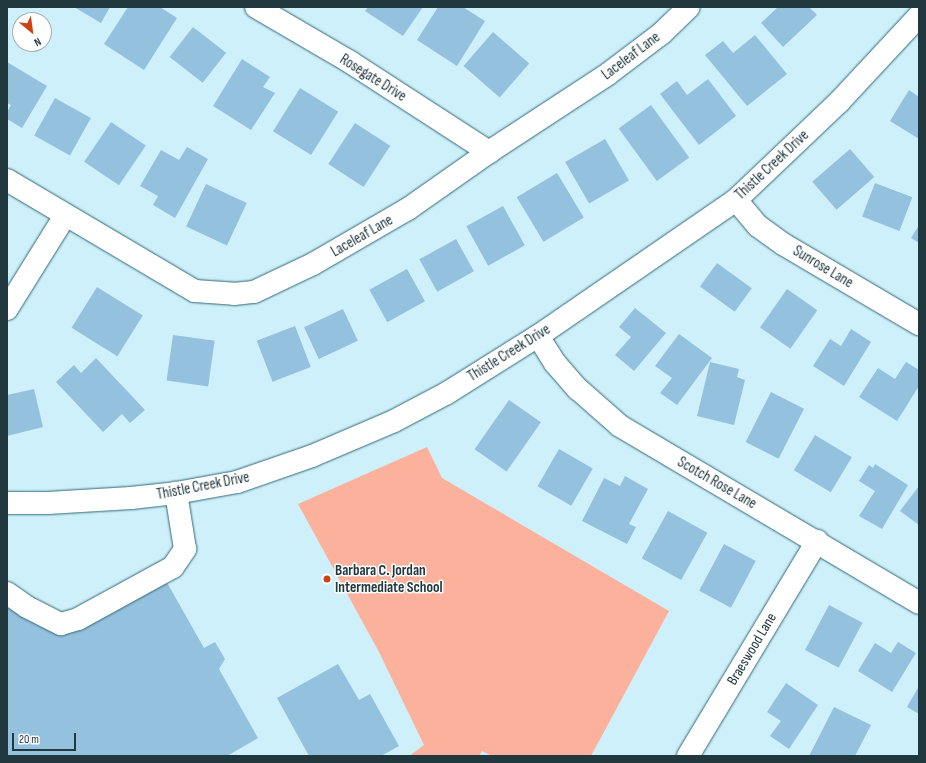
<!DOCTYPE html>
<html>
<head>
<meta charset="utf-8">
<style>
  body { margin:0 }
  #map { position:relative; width:926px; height:763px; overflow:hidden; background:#cef0fa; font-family:"Sofia Sans Condensed",sans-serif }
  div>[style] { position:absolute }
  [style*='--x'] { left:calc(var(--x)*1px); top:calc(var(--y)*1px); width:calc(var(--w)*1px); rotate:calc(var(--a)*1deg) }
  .green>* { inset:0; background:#fbb19b }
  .building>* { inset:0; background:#94c1de; transform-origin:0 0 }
  .roads { filter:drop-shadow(0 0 1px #306977) drop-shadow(0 0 1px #306977) }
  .minor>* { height:22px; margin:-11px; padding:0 11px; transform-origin:11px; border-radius:11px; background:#fff }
  .dots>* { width:11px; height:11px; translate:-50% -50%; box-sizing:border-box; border:2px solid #fff; border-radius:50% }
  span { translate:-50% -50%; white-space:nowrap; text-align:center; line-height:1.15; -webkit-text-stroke:3px #fff; paint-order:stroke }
  .street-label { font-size:15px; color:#20383e }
  .poi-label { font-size:15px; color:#20383e; font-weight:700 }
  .left { translate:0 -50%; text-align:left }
  .frame { position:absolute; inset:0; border:8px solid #20383e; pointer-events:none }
  .north { position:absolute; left:12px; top:12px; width:40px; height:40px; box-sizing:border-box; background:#fff; border:1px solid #a6afb2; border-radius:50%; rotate:151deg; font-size:11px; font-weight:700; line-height:16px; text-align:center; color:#20383e }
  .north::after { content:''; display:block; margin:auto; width:14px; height:18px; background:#cb4315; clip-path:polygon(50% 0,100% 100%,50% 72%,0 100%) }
  .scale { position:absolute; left:12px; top:733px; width:64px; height:18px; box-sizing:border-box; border:2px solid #20383e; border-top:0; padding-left:5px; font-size:12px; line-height:14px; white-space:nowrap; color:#20383e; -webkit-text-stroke:3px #fff; paint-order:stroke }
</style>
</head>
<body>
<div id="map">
  <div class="green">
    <i style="clip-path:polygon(427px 447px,442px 478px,669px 611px,591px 756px,492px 756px,482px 751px,479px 756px,409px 756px,424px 745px,379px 652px,298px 504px)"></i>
  </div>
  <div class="building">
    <i style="clip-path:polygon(74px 7px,110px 7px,101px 23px)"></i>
    <i style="clip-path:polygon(128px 7px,160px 7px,177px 18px,144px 70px,104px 44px)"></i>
    <i style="clip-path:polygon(368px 7px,423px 7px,403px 36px,365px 11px)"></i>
    <i style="clip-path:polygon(438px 7px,463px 7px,485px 21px,457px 66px,417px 40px)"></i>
    <i style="clip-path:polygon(778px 7px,809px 7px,817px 15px,783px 47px,761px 23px)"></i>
    <i style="left:193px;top:27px;width:42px;height:38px;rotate:38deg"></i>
    <i style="left:493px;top:32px;width:48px;height:45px;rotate:41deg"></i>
    <i style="clip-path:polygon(755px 35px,787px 74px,747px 106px,705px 55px,723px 41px,733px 53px)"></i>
    <i style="clip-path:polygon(242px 59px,270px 77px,263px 87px,275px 93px,251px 130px,213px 106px)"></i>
    <i style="clip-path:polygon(7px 62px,47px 86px,22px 128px,7px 119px,7px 112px,11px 105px,7px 103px)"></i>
    <i style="clip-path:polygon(708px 79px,736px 116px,699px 145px,660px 94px,677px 81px,687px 95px)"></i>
    <i style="left:300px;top:88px;width:45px;height:51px;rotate:32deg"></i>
    <i style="clip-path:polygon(909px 90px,919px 97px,919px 139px,890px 121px)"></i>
    <i style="left:55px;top:98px;width:41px;height:43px;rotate:29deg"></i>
    <i style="left:651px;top:105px;width:65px;height:40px;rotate:54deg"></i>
    <i style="left:111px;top:122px;width:42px;height:48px;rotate:34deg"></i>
    <i style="left:355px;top:123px;width:42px;height:49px;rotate:33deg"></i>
    <i style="left:605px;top:139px;width:48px;height:46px;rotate:60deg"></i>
    <i style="clip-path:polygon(187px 147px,208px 159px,175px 218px,153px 205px,158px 196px,140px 186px,161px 150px,179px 160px)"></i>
    <i style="left:850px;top:149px;width:37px;height:50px;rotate:49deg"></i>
    <i style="left:557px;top:173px;width:52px;height:47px;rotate:59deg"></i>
    <i style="left:875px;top:183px;width:40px;height:36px;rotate:21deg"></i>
    <i style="left:206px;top:184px;width:45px;height:47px;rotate:25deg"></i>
    <i style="left:503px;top:206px;width:45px;height:42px;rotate:61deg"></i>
    <i style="clip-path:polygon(919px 225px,919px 243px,911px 238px)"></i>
    <i style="left:456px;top:239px;width:37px;height:42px;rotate:61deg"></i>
    <i style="left:717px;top:263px;width:43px;height:29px;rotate:36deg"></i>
    <i style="left:407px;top:269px;width:37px;height:43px;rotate:61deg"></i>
    <i style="left:97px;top:287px;width:54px;height:48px;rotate:32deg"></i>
    <i style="left:787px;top:289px;width:37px;height:47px;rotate:35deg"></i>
    <i style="clip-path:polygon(635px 308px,666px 333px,634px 371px,615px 355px,631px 337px,619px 327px)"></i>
    <i style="left:343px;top:309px;width:35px;height:43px;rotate:65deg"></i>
    <i style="left:295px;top:326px;width:44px;height:41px;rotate:69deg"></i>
    <i style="clip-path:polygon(851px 329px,871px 342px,844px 386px,813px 366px,830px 339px,841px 346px)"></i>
    <i style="clip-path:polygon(679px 334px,712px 358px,677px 405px,660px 393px,672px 378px,655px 366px)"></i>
    <i style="left:173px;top:335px;width:42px;height:46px;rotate:8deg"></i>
    <i style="clip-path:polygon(96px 358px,145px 410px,130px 423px,122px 414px,103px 432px,56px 382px,74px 365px,81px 373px)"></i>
    <i style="clip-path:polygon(710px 362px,739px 369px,737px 377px,745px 380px,734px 425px,697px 416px)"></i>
    <i style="clip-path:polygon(906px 362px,919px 370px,919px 386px,897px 421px,859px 397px,878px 368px,895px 379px)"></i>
    <i style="clip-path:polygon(34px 389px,43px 427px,7px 436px,7px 395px)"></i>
    <i style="left:771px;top:392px;width:37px;height:56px;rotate:27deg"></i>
    <i style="left:509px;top:400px;width:39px;height:60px;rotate:35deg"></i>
    <i style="left:815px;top:435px;width:43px;height:41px;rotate:31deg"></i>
    <i style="left:559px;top:449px;width:39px;height:43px;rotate:30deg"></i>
    <i style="clip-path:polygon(875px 464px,908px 485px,882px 529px,859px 516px,875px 491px,859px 481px,869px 465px,873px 468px)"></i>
    <i style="clip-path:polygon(625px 476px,648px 489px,629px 524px,636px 527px,627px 544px,582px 521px,604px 478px,620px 486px)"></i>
    <i style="clip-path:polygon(919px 486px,919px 525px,900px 511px)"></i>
    <i style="left:668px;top:511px;width:45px;height:54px;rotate:29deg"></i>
    <i style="left:724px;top:544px;width:36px;height:53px;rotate:28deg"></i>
    <i style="clip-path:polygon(165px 579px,204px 648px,215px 642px,225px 659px,219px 669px,258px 738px,227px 756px,7px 756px,7px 601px,63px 636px)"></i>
    <i style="left:829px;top:605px;width:38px;height:51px;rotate:28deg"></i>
    <i style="clip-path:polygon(898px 642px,916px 653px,892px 692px,858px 671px,875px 643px,891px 653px)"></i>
    <i style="clip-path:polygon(338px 664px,359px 700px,370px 694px,399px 746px,381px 756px,309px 756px,277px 698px)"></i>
    <i style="clip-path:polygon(786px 683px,818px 705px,789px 749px,770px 736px,781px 721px,767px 712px)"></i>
    <i style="clip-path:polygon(919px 686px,919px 714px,907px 707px)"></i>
    <i style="clip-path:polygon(834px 707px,871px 725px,855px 756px,809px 756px)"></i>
  </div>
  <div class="roads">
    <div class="minor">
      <i style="--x:256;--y:7;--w:109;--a:30.3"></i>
      <i style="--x:350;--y:62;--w:166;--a:32.9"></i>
      <i style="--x:7;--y:180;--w:218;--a:30.6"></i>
      <i style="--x:195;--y:291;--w:39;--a:4"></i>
      <i style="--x:234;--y:294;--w:20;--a:-6"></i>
      <i style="--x:254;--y:292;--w:65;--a:-25.4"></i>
      <i style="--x:313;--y:264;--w:110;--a:-30.1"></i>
      <i style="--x:408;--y:209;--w:99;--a:-35.1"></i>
      <i style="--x:489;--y:152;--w:142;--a:-33.2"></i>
      <i style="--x:608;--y:74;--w:68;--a:-37.2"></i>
      <i style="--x:662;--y:33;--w:37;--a:-44"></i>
      <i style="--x:736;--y:200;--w:34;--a:50"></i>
      <i style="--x:758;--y:226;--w:31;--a:36"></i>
      <i style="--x:783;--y:244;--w:158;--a:30.5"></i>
      <i style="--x:7;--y:309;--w:110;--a:-58.1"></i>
      <i style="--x:538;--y:336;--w:32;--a:58"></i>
      <i style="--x:555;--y:363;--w:35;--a:49"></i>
      <i style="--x:578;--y:389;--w:56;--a:41.4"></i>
      <i style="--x:620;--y:426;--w:347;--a:30.6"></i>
      <i style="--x:7;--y:503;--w:41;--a:0"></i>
      <i style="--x:48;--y:503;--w:83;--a:-3.4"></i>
      <i style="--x:131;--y:498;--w:45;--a:-6.3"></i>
      <i style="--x:176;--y:493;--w:62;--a:-10.2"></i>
      <i style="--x:237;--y:482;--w:79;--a:-19.1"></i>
      <i style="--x:312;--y:456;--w:89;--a:-23.1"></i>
      <i style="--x:394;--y:421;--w:60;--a:-27.8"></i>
      <i style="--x:447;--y:393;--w:107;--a:-32.1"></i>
      <i style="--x:538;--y:336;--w:240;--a:-34.5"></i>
      <i style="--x:736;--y:200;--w:142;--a:-43.6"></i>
      <i style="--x:839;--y:102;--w:117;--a:-47.1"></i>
      <i style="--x:7;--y:593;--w:24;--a:35"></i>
      <i style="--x:27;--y:607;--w:38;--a:27"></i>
      <i style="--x:61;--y:624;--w:18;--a:-16"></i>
      <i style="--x:78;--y:619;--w:108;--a:-28.7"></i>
      <i style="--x:173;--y:567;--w:22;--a:-56"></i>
      <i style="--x:185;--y:549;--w:57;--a:-99.1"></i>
      <i style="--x:688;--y:756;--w:251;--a:-59"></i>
    </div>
  </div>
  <div class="dots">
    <i style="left:327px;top:579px;background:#cb4315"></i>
  </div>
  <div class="street-label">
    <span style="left:631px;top:56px;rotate:-37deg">Laceleaf Lane</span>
    <span style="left:373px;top:78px;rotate:32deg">Rosegate Drive</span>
    <span style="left:772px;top:165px;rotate:-43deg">Thistle Creek Drive</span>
    <span style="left:362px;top:236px;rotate:-30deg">Laceleaf Lane</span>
    <span style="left:823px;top:267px;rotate:31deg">Sunrose Lane</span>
    <span style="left:509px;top:353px;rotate:-32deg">Thistle Creek Drive</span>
    <span style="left:717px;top:483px;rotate:30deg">Scotch Rose Lane</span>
    <span style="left:203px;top:486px;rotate:-11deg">Thistle Creek Drive</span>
    <span style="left:752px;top:649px;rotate:-59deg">Braeswood Lane</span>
  </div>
  <div class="poi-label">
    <span class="left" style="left:335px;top:579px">Barbara C. Jordan<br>Intermediate School</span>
  </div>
  <div class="frame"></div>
  <div class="north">N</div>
  <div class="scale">20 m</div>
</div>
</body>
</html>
